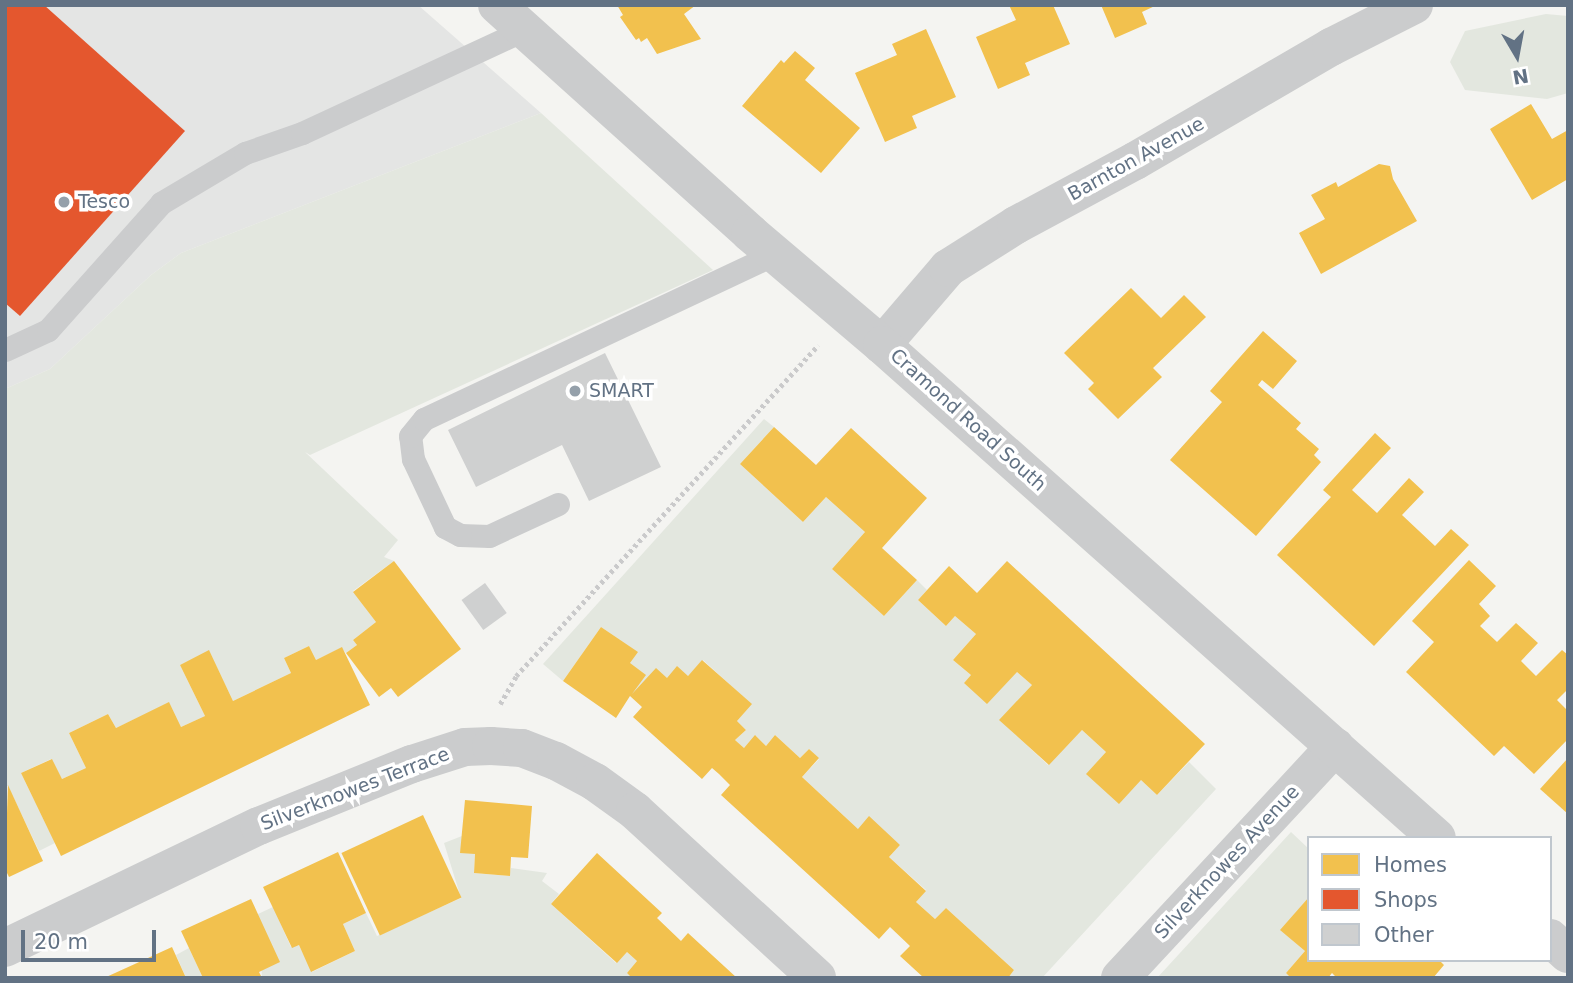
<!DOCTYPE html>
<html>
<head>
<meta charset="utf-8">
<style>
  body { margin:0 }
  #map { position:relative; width:1573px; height:983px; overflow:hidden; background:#f4f4f1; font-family:"DejaVu Sans",sans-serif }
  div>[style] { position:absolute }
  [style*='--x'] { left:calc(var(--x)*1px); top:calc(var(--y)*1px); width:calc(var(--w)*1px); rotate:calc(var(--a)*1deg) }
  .built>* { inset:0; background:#e4e5e4 }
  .green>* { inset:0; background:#e3e7df }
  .homes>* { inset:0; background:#f2c14e; transform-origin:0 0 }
  .shops>* { inset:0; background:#e4572e }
  .building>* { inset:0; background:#cfd0d0; transform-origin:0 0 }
  .path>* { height:4.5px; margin-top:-2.25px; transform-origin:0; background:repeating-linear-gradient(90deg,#cacacb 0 3.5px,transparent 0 7px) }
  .service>* { height:23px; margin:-11.5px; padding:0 11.5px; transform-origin:11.5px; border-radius:11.5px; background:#cbcccd }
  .minor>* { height:38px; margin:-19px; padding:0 19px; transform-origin:19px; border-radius:19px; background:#cbcccd }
  .tertiary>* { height:38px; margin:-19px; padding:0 19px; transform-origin:19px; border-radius:19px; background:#cbcccd }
  .dots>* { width:19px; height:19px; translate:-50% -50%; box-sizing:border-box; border:4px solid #fff; border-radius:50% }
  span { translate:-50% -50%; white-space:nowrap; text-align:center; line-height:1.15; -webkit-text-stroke:7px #fff; paint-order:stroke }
  .street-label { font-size:19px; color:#627284 }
  .poi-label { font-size:19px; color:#627284 }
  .left { translate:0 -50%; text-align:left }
  .frame { position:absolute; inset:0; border:7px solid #627284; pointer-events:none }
  .legend { position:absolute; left:1307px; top:836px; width:245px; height:126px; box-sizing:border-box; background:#fff; border:2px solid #c0c7ce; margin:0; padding:9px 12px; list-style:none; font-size:21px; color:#627284 }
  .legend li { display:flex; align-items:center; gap:14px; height:35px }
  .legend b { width:35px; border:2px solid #c0c7ce }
  .north { position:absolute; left:1482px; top:21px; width:70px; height:70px; -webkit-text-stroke:5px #fff; paint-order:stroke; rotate:170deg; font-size:19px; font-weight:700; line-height:28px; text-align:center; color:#627284 }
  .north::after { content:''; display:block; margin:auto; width:24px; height:32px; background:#627284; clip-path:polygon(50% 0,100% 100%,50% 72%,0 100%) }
  .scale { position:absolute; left:21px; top:930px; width:135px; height:32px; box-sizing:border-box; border:4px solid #627284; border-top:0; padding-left:9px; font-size:21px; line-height:24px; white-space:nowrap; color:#627284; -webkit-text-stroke:5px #fff; paint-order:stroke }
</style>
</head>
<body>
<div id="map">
  <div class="built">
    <i style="clip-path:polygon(5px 5px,418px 5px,541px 113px,181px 253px,151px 275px,50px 369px,5px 389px)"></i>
  </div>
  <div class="green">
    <i style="clip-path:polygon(1546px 14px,1568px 16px,1568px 93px,1547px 99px,1465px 90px,1450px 62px,1465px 31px)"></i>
    <i style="clip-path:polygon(541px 113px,713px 270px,310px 455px,305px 452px,398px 540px,384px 557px,394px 561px,353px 591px,376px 622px,353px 640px,357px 645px,346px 653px,341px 648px,316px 660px,309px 646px,284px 658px,291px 673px,233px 701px,209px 651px,180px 665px,205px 716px,181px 727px,169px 703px,116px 728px,108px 714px,69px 733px,86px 768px,62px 779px,51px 759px,21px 773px,55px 843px,39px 851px,8px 786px,5px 786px,5px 389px,50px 369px,151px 275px,181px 253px)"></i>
    <i style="clip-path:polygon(764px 419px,774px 427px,740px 464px,803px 522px,826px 497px,865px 532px,832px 569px,884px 616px,917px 580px,927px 590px,918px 600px,946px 626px,955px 616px,976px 634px,953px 660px,971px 675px,964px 683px,1017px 672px,1032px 685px,1000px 720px,1048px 765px,1082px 730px,1106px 752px,1087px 774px,1141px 780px,1157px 795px,1189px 762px,1216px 789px,1042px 978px,1008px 978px,1014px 970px,946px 908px,935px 919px,916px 902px,926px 890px,889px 857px,900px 845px,858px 829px,802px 777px,819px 759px,809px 749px,800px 758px,775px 735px,766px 746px,756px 736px,744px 748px,735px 740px,746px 730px,737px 721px,751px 704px,703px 660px,688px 676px,667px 678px,630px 696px,630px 663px,637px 652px,601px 627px,563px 681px,543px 664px)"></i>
    <i style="clip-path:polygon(1291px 832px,1309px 849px,1309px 897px,1281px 930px,1305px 951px,1286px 973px,1291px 978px,1157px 978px)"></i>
    <i style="clip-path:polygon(462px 836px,475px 854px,474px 873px,509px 876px,511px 868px,547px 873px,542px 881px,559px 894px,551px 904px,616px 963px,627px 952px,637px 961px,627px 973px,632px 978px,262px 978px,258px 914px,273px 907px,291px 947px,299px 945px,312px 972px,355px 951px,343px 924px,366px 913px,377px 936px,461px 898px,444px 843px)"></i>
    <i style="clip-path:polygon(189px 948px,203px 978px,186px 978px,176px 955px)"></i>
  </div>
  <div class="homes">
    <i style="clip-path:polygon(617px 5px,696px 5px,684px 14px,701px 39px,657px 54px,647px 38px,641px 42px,639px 38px,636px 40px,620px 17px,623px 15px)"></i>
    <i style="clip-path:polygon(1009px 5px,1053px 5px,1070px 44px,1025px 63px,1030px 75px,998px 89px,976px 37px,1016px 20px)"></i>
    <i style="clip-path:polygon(1101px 5px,1157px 5px,1142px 12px,1147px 24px,1115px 38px)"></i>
    <i style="clip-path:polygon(926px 29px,956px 97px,912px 116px,917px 128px,885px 142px,855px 73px,897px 55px,892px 44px)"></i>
    <i style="clip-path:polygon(795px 51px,815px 68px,805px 80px,860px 128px,821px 173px,742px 106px,781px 60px,784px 63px)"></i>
    <i style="clip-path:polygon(1531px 104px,1552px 139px,1568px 130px,1568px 179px,1532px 200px,1490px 129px)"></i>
    <i style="clip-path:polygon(1379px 164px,1390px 166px,1393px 179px,1417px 221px,1321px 274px,1299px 233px,1325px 219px,1311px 195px,1336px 182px,1338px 187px)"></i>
    <i style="clip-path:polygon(1131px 288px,1161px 318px,1184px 295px,1206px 317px,1153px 368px,1162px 377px,1118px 419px,1088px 389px,1094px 383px,1064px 353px)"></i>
    <i style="clip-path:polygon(1263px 331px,1297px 361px,1273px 389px,1262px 380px,1258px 385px,1301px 423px,1296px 429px,1319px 449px,1314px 455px,1321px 462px,1256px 536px,1170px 460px,1222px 402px,1210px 391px)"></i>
    <i style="clip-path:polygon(774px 427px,816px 465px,851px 428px,927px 498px,882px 548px,917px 580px,884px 616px,832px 569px,865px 532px,826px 497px,803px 522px,740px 464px)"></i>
    <i style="clip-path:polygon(1375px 433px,1391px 448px,1352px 490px,1377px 513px,1409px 478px,1424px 492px,1402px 515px,1435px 546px,1451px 529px,1469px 545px,1374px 646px,1277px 555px,1331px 497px,1323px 490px)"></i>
    <i style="clip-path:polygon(1469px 560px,1496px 586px,1479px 604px,1490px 616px,1480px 626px,1497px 642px,1516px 623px,1538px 643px,1521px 661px,1536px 676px,1562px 650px,1568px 655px,1568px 689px,1557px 700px,1568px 711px,1568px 739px,1534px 774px,1504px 746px,1494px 756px,1406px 672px,1434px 642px,1412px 621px)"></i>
    <i style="clip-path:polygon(394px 561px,461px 649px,398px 697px,391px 688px,379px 697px,346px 653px,357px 645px,353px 640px,376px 622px,353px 592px)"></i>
    <i style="clip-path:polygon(1007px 561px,1205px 744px,1157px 795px,1141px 780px,1119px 804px,1086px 774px,1106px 752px,1082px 730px,1049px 765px,999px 720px,1032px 685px,1017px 672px,987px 704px,964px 683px,971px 675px,953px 660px,976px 634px,955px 616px,946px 626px,918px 600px,949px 566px,977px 593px)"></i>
    <i style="clip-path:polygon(601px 627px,638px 652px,630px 663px,646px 675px,632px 694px,656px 668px,667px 678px,677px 666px,688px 676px,702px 660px,752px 704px,737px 721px,746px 730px,735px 740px,744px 748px,755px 735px,766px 746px,775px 735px,800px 758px,809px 749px,819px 758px,802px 777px,858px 829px,869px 816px,900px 845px,889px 857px,926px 891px,916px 902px,935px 919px,946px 908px,1014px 970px,1008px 978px,924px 978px,900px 956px,910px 946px,890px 927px,879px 939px,721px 795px,730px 785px,719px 774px,712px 768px,702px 779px,633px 717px,642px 707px,630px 696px,616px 718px,563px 681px)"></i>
    <i style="clip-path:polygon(309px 646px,316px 660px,342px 647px,370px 705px,61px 856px,21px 773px,52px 759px,62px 779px,86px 768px,69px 733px,108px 714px,116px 728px,169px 702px,181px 727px,205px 716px,180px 665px,209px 650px,233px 701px,291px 673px,284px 658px)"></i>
    <i style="clip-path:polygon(1568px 758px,1568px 814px,1540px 789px)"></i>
    <i style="clip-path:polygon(8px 785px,43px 861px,9px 877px,5px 869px)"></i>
    <i style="clip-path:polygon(465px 800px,532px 806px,528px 858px,511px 857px,510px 876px,474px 873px,475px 854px,460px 853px)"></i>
    <i style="left:423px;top:815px;width:91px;height:90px;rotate:65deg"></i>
    <i style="clip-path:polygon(338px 852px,366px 913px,343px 924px,355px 951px,311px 972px,299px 945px,292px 948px,263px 887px)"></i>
    <i style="clip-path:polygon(597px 853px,662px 913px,657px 918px,681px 941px,688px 933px,737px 978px,632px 978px,627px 973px,637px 961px,627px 952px,617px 963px,551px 904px)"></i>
    <i style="clip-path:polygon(1309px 897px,1309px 960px,1439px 960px,1444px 965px,1433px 978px,1337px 978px,1332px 973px,1328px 978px,1291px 978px,1286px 973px,1305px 951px,1280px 930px)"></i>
    <i style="clip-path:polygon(251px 899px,280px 962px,259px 972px,262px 978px,203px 978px,181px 931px)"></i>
    <i style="clip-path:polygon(172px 947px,186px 978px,104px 978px,137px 963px)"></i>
  </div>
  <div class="shops">
    <i style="clip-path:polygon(5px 5px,44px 5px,185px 131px,20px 316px,5px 303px)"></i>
  </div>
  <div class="building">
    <i style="clip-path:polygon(605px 353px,661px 467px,589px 501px,562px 445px,476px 487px,448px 430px)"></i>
    <i style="left:485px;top:583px;width:37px;height:29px;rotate:54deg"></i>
  </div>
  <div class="path">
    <i style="--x:500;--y:704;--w:32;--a:-60"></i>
    <i style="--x:516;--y:676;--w:448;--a:-47.6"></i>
  </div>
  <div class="service">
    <i style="--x:5;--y:350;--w:47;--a:-24.9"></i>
    <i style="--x:48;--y:330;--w:170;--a:-48.3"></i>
    <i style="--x:161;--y:203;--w:98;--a:-30.8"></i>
    <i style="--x:245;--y:153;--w:60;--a:-19.3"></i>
    <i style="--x:302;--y:133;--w:245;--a:-24.9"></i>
    <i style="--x:558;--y:504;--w:76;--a:155.1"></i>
    <i style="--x:489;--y:536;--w:29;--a:-178"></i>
    <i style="--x:460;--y:535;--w:17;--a:-152"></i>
    <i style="--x:445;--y:527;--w:75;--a:-115.2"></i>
    <i style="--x:413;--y:459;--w:23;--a:-97"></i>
    <i style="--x:410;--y:436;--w:22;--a:-51"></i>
    <i style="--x:424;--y:419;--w:389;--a:-25.2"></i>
  </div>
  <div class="minor">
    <i style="--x:882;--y:345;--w:101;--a:-49.4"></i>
    <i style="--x:948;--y:268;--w:80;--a:-32.3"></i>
    <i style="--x:1016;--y:225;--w:135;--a:-28.3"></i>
    <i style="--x:1135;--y:161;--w:227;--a:-30.2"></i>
    <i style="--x:1331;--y:47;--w:93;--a:-26.8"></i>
    <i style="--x:5;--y:948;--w:282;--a:-25.7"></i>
    <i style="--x:259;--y:826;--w:165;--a:-22.1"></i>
    <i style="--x:412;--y:764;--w:56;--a:-17.8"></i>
    <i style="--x:465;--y:747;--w:26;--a:-2"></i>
    <i style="--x:491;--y:746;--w:31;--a:4"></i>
    <i style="--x:522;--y:748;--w:36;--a:21"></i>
    <i style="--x:556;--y:761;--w:44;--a:28.3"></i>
    <i style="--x:595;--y:782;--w:49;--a:35.9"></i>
    <i style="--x:635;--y:811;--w:247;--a:42.5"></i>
    <i style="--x:1120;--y:978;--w:316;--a:-47.1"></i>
  </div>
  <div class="tertiary">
    <i style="--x:497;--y:5;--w:341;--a:42"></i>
    <i style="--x:750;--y:233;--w:173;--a:40.3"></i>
    <i style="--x:882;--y:345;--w:742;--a:41.61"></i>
    <i style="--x:1550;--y:938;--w:24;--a:42"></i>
  </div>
  <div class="dots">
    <i style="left:64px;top:202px;background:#95a0aa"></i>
    <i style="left:575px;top:391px;background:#95a0aa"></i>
  </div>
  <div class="street-label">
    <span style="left:1136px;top:159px;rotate:-29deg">Barnton Avenue</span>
    <span style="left:968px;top:420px;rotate:42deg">Cramond Road South</span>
    <span style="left:355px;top:789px;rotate:-21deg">Silverknowes Terrace</span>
    <span style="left:1227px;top:862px;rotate:-47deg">Silverknowes Avenue</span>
  </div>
  <div class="poi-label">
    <span class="left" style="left:78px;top:202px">Tesco</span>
    <span class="left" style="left:589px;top:391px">SMART</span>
  </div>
  <div class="frame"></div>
  <ul class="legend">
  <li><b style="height:19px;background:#f2c14e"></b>Homes</li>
  <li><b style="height:19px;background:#e4572e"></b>Shops</li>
  <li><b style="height:19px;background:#cfd0d0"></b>Other</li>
  </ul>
  <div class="north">N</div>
  <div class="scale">20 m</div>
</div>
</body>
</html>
